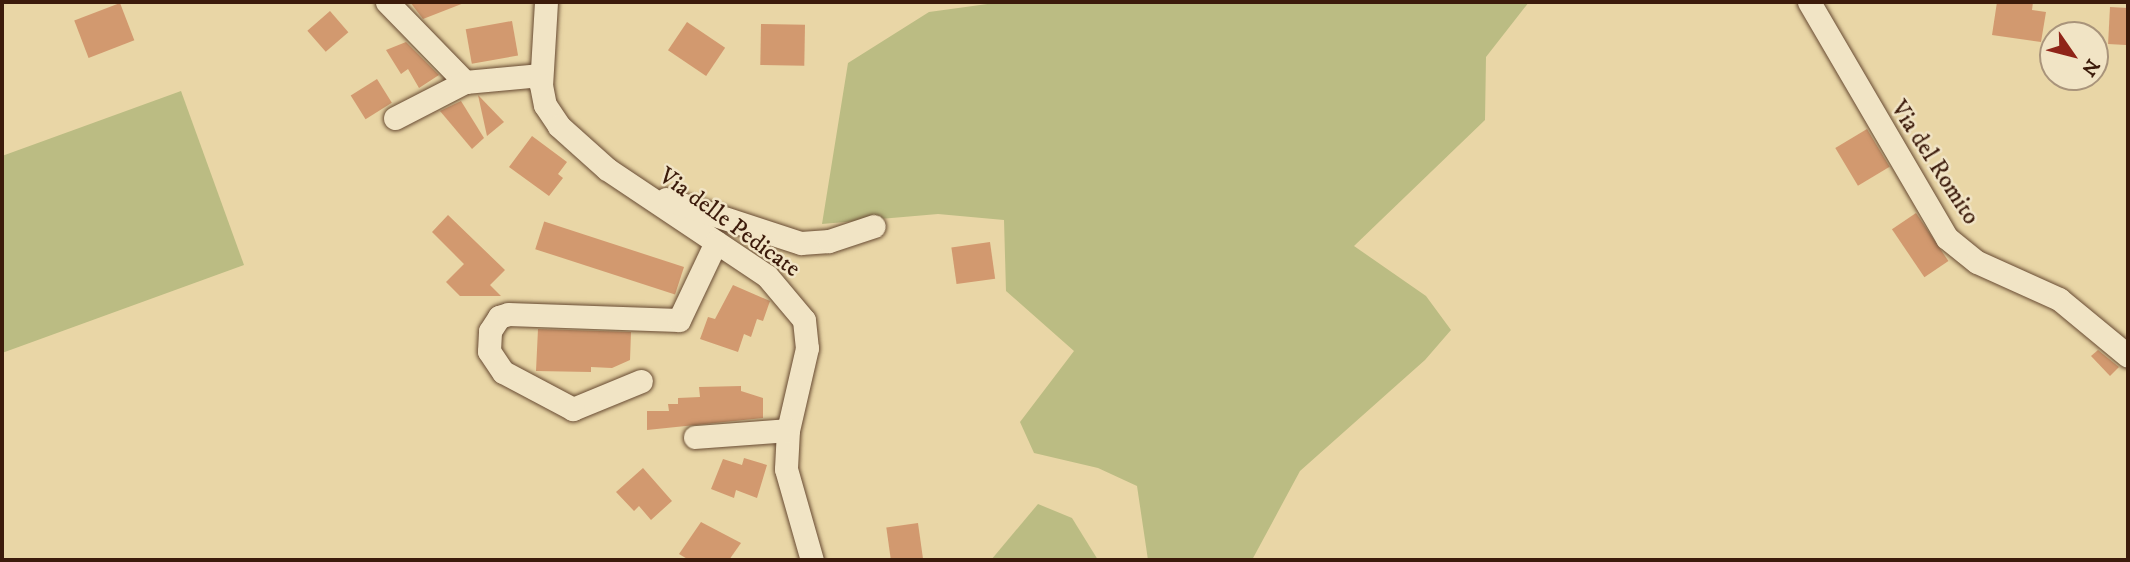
<!DOCTYPE html>
<html>
<head>
<meta charset="utf-8">
<style>
  body { margin:0 }
  #map { position:relative; width:2130px; height:562px; overflow:hidden; background:#e9d6a6; font-family:"IM FELL DW Pica",serif }
  div>[style] { position:absolute }
  [style*='--x'] { left:calc(var(--x)*1px); top:calc(var(--y)*1px); width:calc(var(--w)*1px); rotate:calc(var(--a)*1deg) }
  .green>* { inset:0; background:#bbbc83 }
  .building>* { inset:0; background:#d2996f; transform-origin:0 0 }
  .roads { filter:drop-shadow(0 0 2px #674a32) drop-shadow(0 0 2px #674a32) }
  .minor>* { height:23px; margin:-11.5px; padding:0 11.5px; transform-origin:11.5px; border-radius:11.5px; background:#f1e4c5 }
  span { translate:-50% -50%; white-space:nowrap; text-align:center; line-height:1.15; -webkit-text-stroke:5px #f1e4c5; paint-order:stroke }
  .street-label { font-size:24px; color:#3c1b0b }
  .frame { position:absolute; inset:0; border:4px solid #3c1b0b; pointer-events:none }
  .north { position:absolute; left:2039px; top:21px; width:70px; height:70px; box-sizing:border-box; background:#f1e4c5; border:2px solid #a9947b; border-radius:50%; rotate:125deg; font-size:19px; font-weight:700; line-height:28px; text-align:center; color:#3c1b0b }
  .north::after { content:''; display:block; margin:auto; width:24px; height:32px; background:#8f2418; clip-path:polygon(50% 0,100% 100%,50% 72%,0 100%) }
</style>
</head>
<body>
<div id="map">
  <div class="green">
    <i style="clip-path:polygon(1002px 2px,1529px 2px,1486px 57px,1485px 120px,1354px 246px,1426px 296px,1451px 330px,1425px 360px,1300px 471px,1252px 560px,1148px 560px,1137px 486px,1098px 468px,1034px 453px,1020px 422px,1074px 351px,1006px 291px,1004px 220px,938px 214px,822px 224px,848px 63px,929px 12px)"></i>
    <i style="clip-path:polygon(181px 91px,244px 265px,2px 353px,2px 156px)"></i>
    <i style="clip-path:polygon(1038px 504px,1072px 518px,1098px 560px,991px 560px)"></i>
  </div>
  <div class="building">
    <i style="clip-path:polygon(410px 2px,464px 2px,464px 3px,423px 19px)"></i>
    <i style="clip-path:polygon(1997px 2px,2033px 2px,2032px 10px,2046px 12px,2041px 42px,1992px 35px)"></i>
    <i style="left:120px;top:3px;width:40px;height:49px;rotate:69deg"></i>
    <i style="left:2110px;top:7px;width:18px;height:37px;rotate:3deg"></i>
    <i style="left:330px;top:11px;width:28px;height:30px;rotate:49deg"></i>
    <i style="left:512px;top:21px;width:35px;height:47px;rotate:80deg"></i>
    <i style="left:687px;top:22px;width:46px;height:34px;rotate:34deg"></i>
    <i style="left:761px;top:24px;width:44px;height:41px;rotate:1deg"></i>
    <i style="clip-path:polygon(406px 42px,439px 75px,419px 88px,408px 69px,401px 74px,386px 50px)"></i>
    <i style="left:377px;top:79px;width:28px;height:31px;rotate:58deg"></i>
    <i style="clip-path:polygon(478px 95px,504px 122px,487px 136px)"></i>
    <i style="clip-path:polygon(461px 101px,484px 138px,472px 149px,440px 111px)"></i>
    <i style="left:1867px;top:129px;width:44px;height:37px;rotate:59deg"></i>
    <i style="clip-path:polygon(532px 136px,567px 162px,558px 174px,563px 178px,549px 196px,509px 167px)"></i>
    <i style="left:1916px;top:213px;width:58px;height:29px;rotate:56deg"></i>
    <i style="clip-path:polygon(448px 215px,505px 270px,490px 285px,501px 296px,460px 296px,446px 282px,464px 264px,432px 232px)"></i>
    <i style="left:990px;top:242px;width:37px;height:39px;rotate:82deg"></i>
    <i style="left:684px;top:267px;width:29px;height:147px;rotate:108deg"></i>
    <i style="clip-path:polygon(733px 285px,770px 301px,763px 321px,757px 319px,751px 337px,744px 334px,738px 352px,700px 339px,708px 317px,715px 319px)"></i>
    <i style="clip-path:polygon(538px 329px,631px 332px,630px 360px,612px 368px,591px 367px,591px 372px,536px 371px)"></i>
    <i style="clip-path:polygon(2098px 350px,2119px 367px,2110px 376px,2091px 356px)"></i>
    <i style="clip-path:polygon(741px 386px,741px 391px,763px 398px,763px 418px,647px 430px,647px 411px,669px 411px,668px 404px,678px 404px,678px 398px,700px 397px,699px 387px)"></i>
    <i style="clip-path:polygon(744px 458px,767px 465px,757px 498px,736px 490px,734px 498px,711px 489px,723px 459px,742px 465px)"></i>
    <i style="clip-path:polygon(643px 468px,672px 501px,651px 520px,639px 506px,634px 511px,616px 492px)"></i>
    <i style="clip-path:polygon(701px 522px,741px 543px,729px 560px,689px 560px,679px 554px)"></i>
    <i style="left:918px;top:523px;width:37px;height:32px;rotate:82deg"></i>
  </div>
  <div class="roads">
    <div class="minor">
      <i style="--x:387;--y:2;--w:112;--a:45.7"></i>
      <i style="--x:465;--y:82;--w:76;--a:-5.3"></i>
      <i style="--x:546;--y:2;--w:83;--a:93.4"></i>
      <i style="--x:541;--y:85;--w:20;--a:79"></i>
      <i style="--x:545;--y:105;--w:25;--a:56"></i>
      <i style="--x:559;--y:126;--w:64;--a:41.9"></i>
      <i style="--x:607;--y:169;--w:192;--a:33.8"></i>
      <i style="--x:767;--y:276;--w:57;--a:49.9"></i>
      <i style="--x:804;--y:320;--w:28;--a:84"></i>
      <i style="--x:807;--y:348;--w:84;--a:103"></i>
      <i style="--x:788;--y:430;--w:39;--a:93"></i>
      <i style="--x:786;--y:469;--w:95;--a:74.1"></i>
      <i style="--x:1809;--y:2;--w:273;--a:59.7"></i>
      <i style="--x:1947;--y:238;--w:38;--a:39"></i>
      <i style="--x:1977;--y:262;--w:90;--a:24.3"></i>
      <i style="--x:2059;--y:299;--w:89;--a:39.6"></i>
      <i style="--x:395;--y:118;--w:79;--a:-27.2"></i>
      <i style="--x:666;--y:199;--w:142;--a:18.1"></i>
      <i style="--x:801;--y:243;--w:28;--a:-4"></i>
      <i style="--x:829;--y:241;--w:47;--a:-18.4"></i>
      <i style="--x:641;--y:381;--w:74;--a:157.6"></i>
      <i style="--x:573;--y:409;--w:79;--a:-152.1"></i>
      <i style="--x:503;--y:372;--w:25;--a:-124"></i>
      <i style="--x:489;--y:351;--w:20;--a:-87"></i>
      <i style="--x:490;--y:331;--w:17;--a:-57"></i>
      <i style="--x:499;--y:317;--w:9;--a:-18"></i>
      <i style="--x:508;--y:314;--w:171;--a:2"></i>
      <i style="--x:679;--y:320;--w:86;--a:-64.6"></i>
      <i style="--x:695;--y:437;--w:93;--a:-4.3"></i>
    </div>
  </div>
  <div class="street-label">
    <span style="left:1934px;top:163px;rotate:57deg">Via del Romito</span>
    <span style="left:729px;top:223px;rotate:36deg">Via delle Pedicate</span>
  </div>
  <div class="frame"></div>
  <div class="north">N</div>
</div>
</body>
</html>
